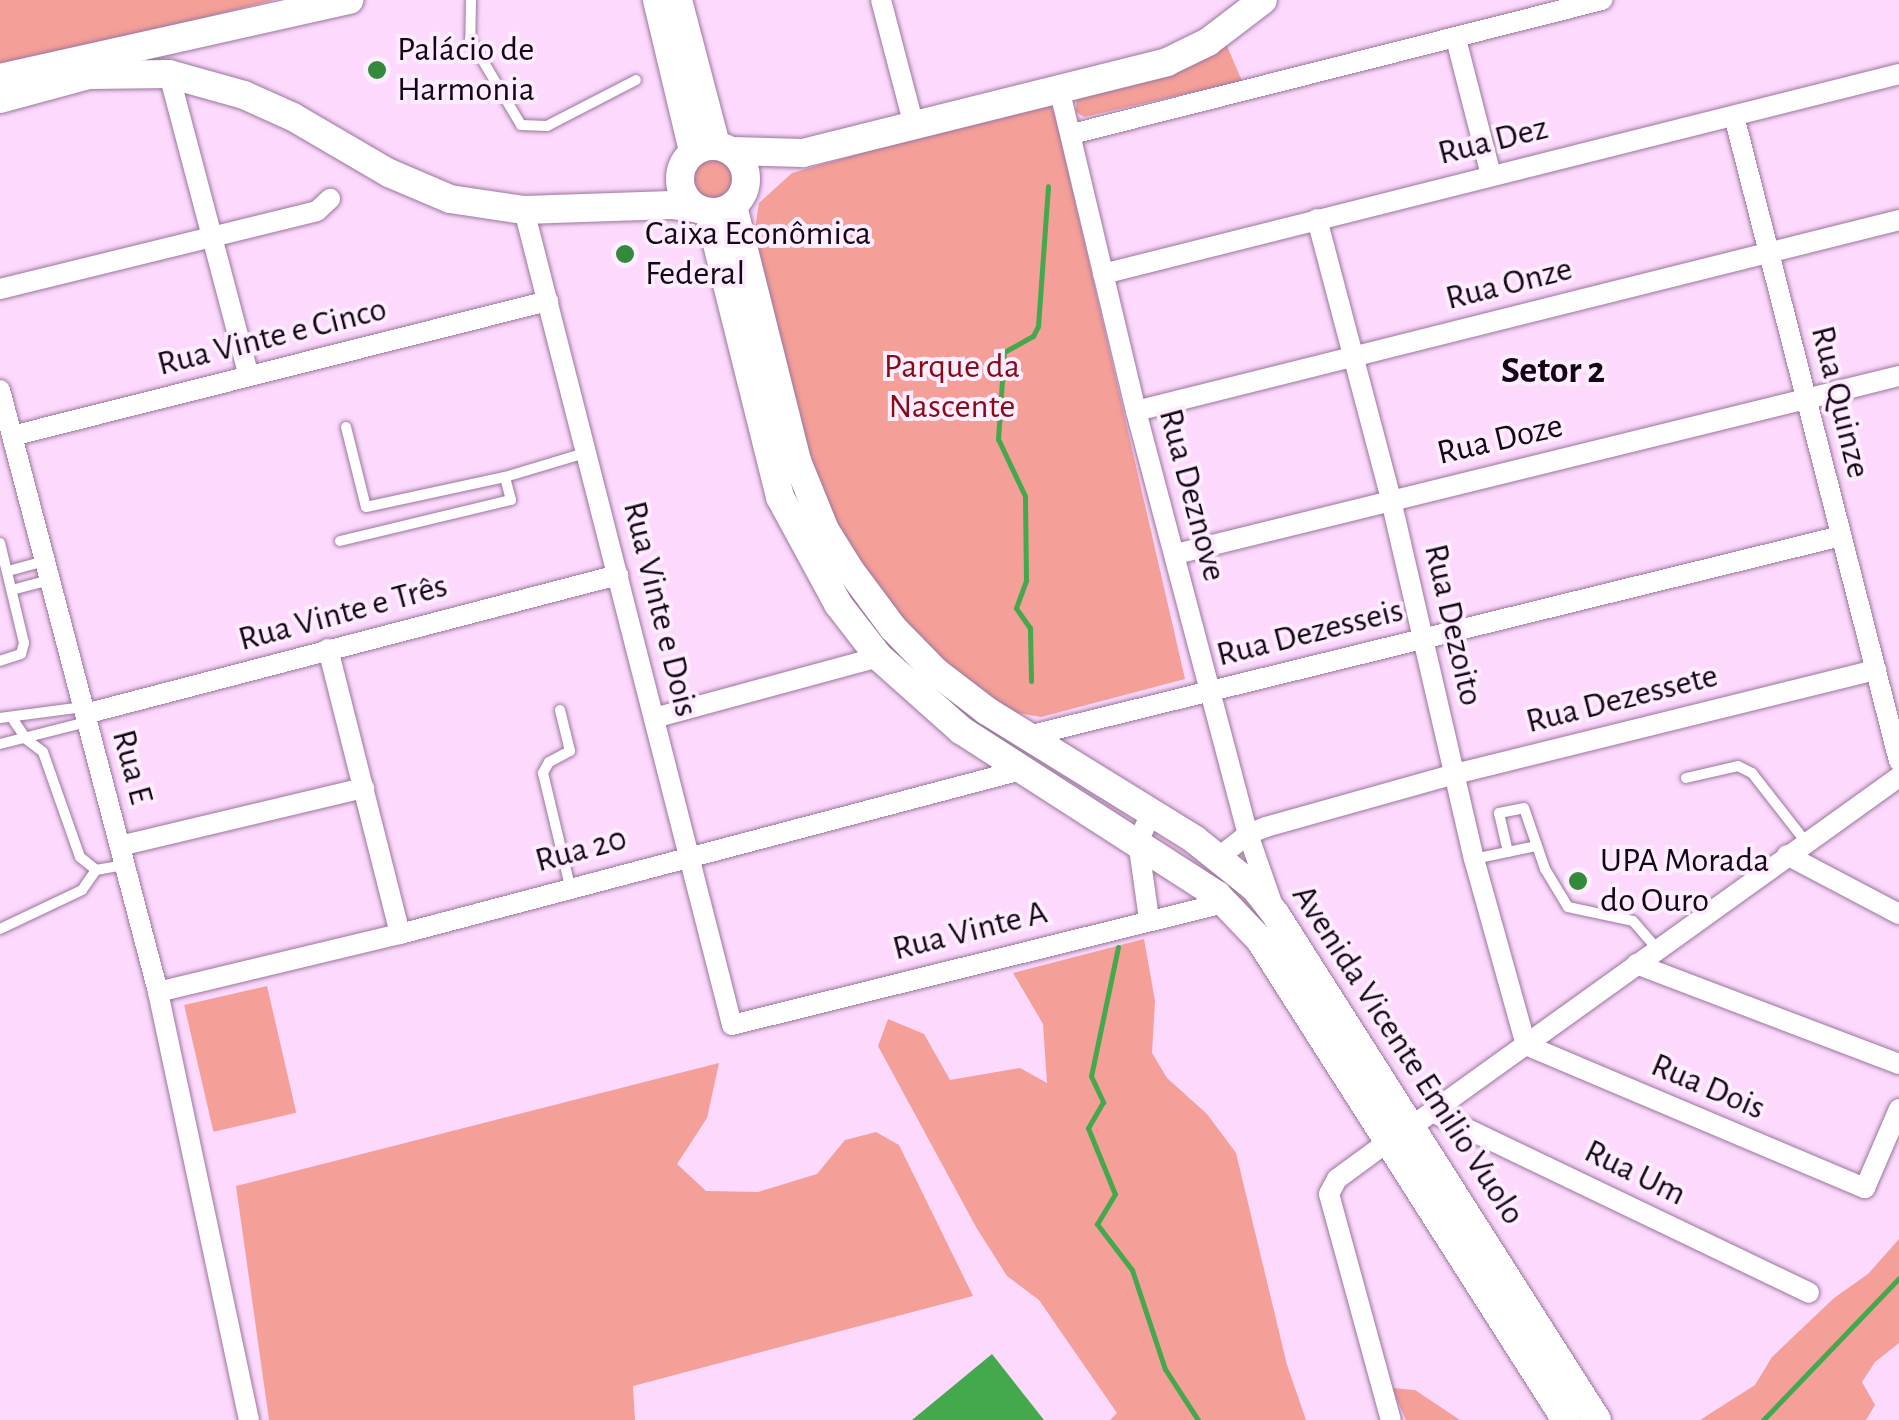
<!DOCTYPE html>
<html>
<head>
<meta charset="utf-8">
<style>
  body { margin:0 }
  #map { position:relative; width:1899px; height:1420px; overflow:hidden; background:#fcd9fd; font-family:"Alegreya Sans",sans-serif }
  div>[style] { position:absolute }
  [style*='--x'] { left:calc(var(--x)*1px); top:calc(var(--y)*1px); width:calc(var(--w)*1px); rotate:calc(var(--a)*1deg) }
  .green>* { inset:0; background:#f49f98; transform-origin:0 0 }
  .round { border-radius:50% }
  .water>* { inset:0; background:#43a94c }
  .stream>* { height:5px; margin:-2.5px; padding:0 2.5px; transform-origin:2.5px; border-radius:2.5px; background:#43a94c }
  .roads { filter:drop-shadow(0 0 2px #9b759d) drop-shadow(0 0 2px #9b759d) }
  .service>* { height:10px; margin:-5px; padding:0 5px; transform-origin:5px; border-radius:5px; background:#fff }
  .minor>* { height:20px; margin:-10px; padding:0 10px; transform-origin:10px; border-radius:10px; background:#fff }
  .secondary>* { height:28px; margin:-14px; padding:0 14px; transform-origin:14px; border-radius:14px; background:#fff }
  .secondary>.ring { margin:-14px; padding:0; box-sizing:content-box; background:none; border:28px solid #fff; border-radius:50% }
  .dots>* { width:28px; height:28px; translate:-50% -50%; box-sizing:border-box; border:5px solid #feedff; border-radius:50% }
  span { translate:-50% -50%; white-space:nowrap; text-align:center; line-height:1.15; -webkit-text-stroke:8px #feedff; paint-order:stroke }
  .poi-label { font-size:35px; color:#140615 }
  .left { translate:0 -50%; text-align:left }
  .street-label { font-size:35px; color:#140615 }
  .park-label { font-size:35px; color:#870b16 }
  .neighbourhood-label { font-size:38px; color:#140615; font-weight:700 }
</style>
</head>
<body>
<div id="map">
  <div class="green">
    <i style="clip-path:polygon(0 0,274px 0,0 70px)"></i>
    <i style="clip-path:polygon(1224px 39px,1242px 81px,1084px 117px,1076px 112px,1077px 93px)"></i>
    <i style="clip-path:polygon(1047px 100px,1055px 114px,1185px 679px,1041px 717px,1011px 712px,927px 652px,831px 526px,801px 447px,754px 236px,759px 203px,792px 173px)"></i>
    <i class="round" style="left:687px;top:149px;width:50px;height:50px"></i>
    <i style="clip-path:polygon(1144px 939px,1155px 1001px,1152px 1053px,1167px 1078px,1207px 1114px,1236px 1153px,1287px 1365px,1306px 1420px,1110px 1420px,1117px 1413px,1039px 1300px,1007px 1276px,976px 1227px,878px 1046px,888px 1019px,924px 1034px,950px 1080px,1020px 1068px,1047px 1083px,1043px 1024px,1013px 973px)"></i>
    <i style="left:267px;top:986px;width:130px;height:85px;rotate:77deg"></i>
    <i style="clip-path:polygon(719px 1063px,707px 1118px,677px 1164px,706px 1191px,758px 1192px,817px 1174px,845px 1140px,876px 1132px,899px 1145px,973px 1296px,633px 1386px,635px 1420px,269px 1420px,236px 1186px)"></i>
    <i style="clip-path:polygon(1899px 1239px,1899px 1343px,1875px 1362px,1862px 1382px,1875px 1405px,1866px 1420px,1700px 1420px,1755px 1385px,1772px 1357px,1834px 1298px,1868px 1274px)"></i>
    <i style="clip-path:polygon(1392px 1388px,1415px 1390px,1460px 1420px,1406px 1420px)"></i>
  </div>
  <div class="water">
    <i style="clip-path:polygon(992px 1354px,1044px 1420px,912px 1420px)"></i>
  </div>
  <div class="stream">
    <i style="--x:1031;--y:681;--w:53;--a:-91.1"></i>
    <i style="--x:1030;--y:628;--w:24;--a:-125"></i>
    <i style="--x:1016;--y:608;--w:30;--a:-70"></i>
    <i style="--x:1026;--y:580;--w:84;--a:-90.7"></i>
    <i style="--x:1025;--y:496;--w:63;--a:-115.3"></i>
    <i style="--x:998;--y:439;--w:87;--a:-86.1"></i>
    <i style="--x:1004;--y:352;--w:33;--a:-29"></i>
    <i style="--x:1033;--y:336;--w:11;--a:-63"></i>
    <i style="--x:1038;--y:326;--w:140;--a:-85.9"></i>
    <i style="--x:1118;--y:947;--w:132;--a:101.8"></i>
    <i style="--x:1091;--y:1076;--w:29;--a:65"></i>
    <i style="--x:1103;--y:1102;--w:30;--a:120"></i>
    <i style="--x:1088;--y:1128;--w:71;--a:67.8"></i>
    <i style="--x:1115;--y:1194;--w:35;--a:121"></i>
    <i style="--x:1097;--y:1224;--w:58;--a:52.7"></i>
    <i style="--x:1132;--y:1270;--w:104;--a:71.6"></i>
    <i style="--x:1165;--y:1369;--w:61;--a:57.1"></i>
    <i style="--x:1763;--y:1420;--w:197;--a:-46.2"></i>
  </div>
  <div class="roads">
    <div class="service">
      <i style="--x:471;--y:0;--w:39;--a:91"></i>
      <i style="--x:470;--y:39;--w:100;--a:59.3"></i>
      <i style="--x:521;--y:125;--w:26;--a:2"></i>
      <i style="--x:547;--y:126;--w:100;--a:-27.3"></i>
      <i style="--x:346;--y:427;--w:82;--a:76"></i>
      <i style="--x:366;--y:507;--w:142;--a:-12.2"></i>
      <i style="--x:340;--y:541;--w:176;--a:-13.5"></i>
      <i style="--x:511;--y:500;--w:24;--a:-105"></i>
      <i style="--x:505;--y:477;--w:84;--a:-16.7"></i>
      <i style="--x:0;--y:543;--w:103;--a:76.5"></i>
      <i style="--x:24;--y:643;--w:11;--a:105"></i>
      <i style="--x:21;--y:654;--w:22;--a:162"></i>
      <i style="--x:8;--y:571;--w:38;--a:-15"></i>
      <i style="--x:12;--y:590;--w:39;--a:-15"></i>
      <i style="--x:560;--y:710;--w:42;--a:76.3"></i>
      <i style="--x:570;--y:751;--w:24;--a:152"></i>
      <i style="--x:549;--y:762;--w:13;--a:119"></i>
      <i style="--x:543;--y:773;--w:116;--a:76.6"></i>
      <i style="--x:0;--y:718;--w:84;--a:-7.5"></i>
      <i style="--x:12;--y:718;--w:25;--a:56"></i>
      <i style="--x:26;--y:739;--w:21;--a:37"></i>
      <i style="--x:43;--y:752;--w:111;--a:70.6"></i>
      <i style="--x:80;--y:857;--w:21;--a:39"></i>
      <i style="--x:96;--y:870;--w:28;--a:-10"></i>
      <i style="--x:0;--y:744;--w:90;--a:-14.2"></i>
      <i style="--x:1686;--y:778;--w:53;--a:-13"></i>
      <i style="--x:1738;--y:766;--w:16;--a:27"></i>
      <i style="--x:1752;--y:773;--w:88;--a:52"></i>
      <i style="--x:1508;--y:852;--w:40;--a:-103"></i>
      <i style="--x:1499;--y:813;--w:25;--a:-11"></i>
      <i style="--x:1524;--y:808;--w:65;--a:71"></i>
      <i style="--x:1545;--y:869;--w:44;--a:58.8"></i>
      <i style="--x:1568;--y:907;--w:66;--a:12.2"></i>
      <i style="--x:1633;--y:921;--w:37;--a:49"></i>
      <i style="--x:1474;--y:859;--w:63;--a:-11.8"></i>
      <i style="--x:0;--y:929;--w:91;--a:-25.4"></i>
      <i style="--x:82;--y:890;--w:24;--a:-55"></i>
    </div>
    <div class="minor">
      <i style="--x:881;--y:0;--w:130;--a:75.3"></i>
      <i style="--x:1456;--y:39;--w:140;--a:75.6"></i>
      <i style="--x:169;--y:74;--w:312;--a:75.2"></i>
      <i style="--x:1059;--y:88;--w:332;--a:76.6"></i>
      <i style="--x:1136;--y:411;--w:438;--a:75.2"></i>
      <i style="--x:1248;--y:834;--w:73;--a:70.8"></i>
      <i style="--x:1734;--y:116;--w:666;--a:75.65"></i>
      <i style="--x:1072;--y:134;--w:547;--a:-14.19"></i>
      <i style="--x:524;--y:210;--w:841;--a:75.68"></i>
      <i style="--x:732;--y:1025;--w:507;--a:-13.93"></i>
      <i style="--x:1317;--y:219;--w:291;--a:75.2"></i>
      <i style="--x:1391;--y:500;--w:368;--a:77"></i>
      <i style="--x:1474;--y:859;--w:193;--a:74.4"></i>
      <i style="--x:1526;--y:1045;--w:368;--a:22.9"></i>
      <i style="--x:1865;--y:1188;--w:86;--a:-66.7"></i>
      <i style="--x:1103;--y:274;--w:821;--a:-14.1"></i>
      <i style="--x:0;--y:289;--w:326;--a:-13.8"></i>
      <i style="--x:317;--y:211;--w:18;--a:-43"></i>
      <i style="--x:0;--y:390;--w:622;--a:75.29"></i>
      <i style="--x:158;--y:992;--w:438;--a:78"></i>
      <i style="--x:1136;--y:411;--w:787;--a:-14.05"></i>
      <i style="--x:12;--y:436;--w:553;--a:-14.14"></i>
      <i style="--x:1176;--y:554;--w:745;--a:-13.83"></i>
      <i style="--x:328;--y:649;--w:294;--a:75.8"></i>
      <i style="--x:85;--y:714;--w:551;--a:-14.62"></i>
      <i style="--x:654;--y:718;--w:233;--a:-15.2"></i>
      <i style="--x:1028;--y:736;--w:837;--a:-13.82"></i>
      <i style="--x:120;--y:846;--w:251;--a:-13.4"></i>
      <i style="--x:1787;--y:855;--w:127;--a:27.8"></i>
      <i style="--x:1219;--y:857;--w:37;--a:-38"></i>
      <i style="--x:1248;--y:834;--w:19;--a:-21"></i>
      <i style="--x:1266;--y:827;--w:196;--a:-15.7"></i>
      <i style="--x:1455;--y:774;--w:434;--a:-13.9"></i>
      <i style="--x:1149;--y:919;--w:79;--a:-98"></i>
      <i style="--x:1138;--y:841;--w:32;--a:-64"></i>
      <i style="--x:1636;--y:964;--w:281;--a:20.8"></i>
      <i style="--x:158;--y:992;--w:249;--a:-13.5"></i>
      <i style="--x:400;--y:934;--w:642;--a:-14.79"></i>
      <i style="--x:1432;--y:1112;--w:418;--a:25.6"></i>
      <i style="--x:1411;--y:1127;--w:601;--a:-35.65"></i>
      <i style="--x:1386;--y:1143;--w:61;--a:143.7"></i>
      <i style="--x:1337;--y:1179;--w:17;--a:118"></i>
      <i style="--x:1329;--y:1194;--w:234;--a:74.7"></i>
    </div>
    <div class="secondary">
      <i style="--x:657;--y:0;--w:155;--a:76.6"></i>
      <i style="--x:678;--y:0;--w:150;--a:75.3"></i>
      <i style="--x:0;--y:78;--w:358;--a:-12.6"></i>
      <i style="--x:0;--y:99;--w:92;--a:-15.1"></i>
      <i style="--x:89;--y:75;--w:80;--a:-0.7"></i>
      <i style="--x:169;--y:74;--w:78;--a:15.6"></i>
      <i style="--x:244;--y:95;--w:54;--a:24.2"></i>
      <i style="--x:293;--y:117;--w:111;--a:30.3"></i>
      <i style="--x:389;--y:173;--w:66;--a:23.1"></i>
      <i style="--x:450;--y:199;--w:75;--a:8.5"></i>
      <i style="--x:524;--y:210;--w:148;--a:-1.9"></i>
      <i style="--x:672;--y:205;--w:27;--a:8"></i>
      <i class="ring" style="left:680px;top:146px;width:38px;height:38px"></i>
      <i style="--x:732;--y:151;--w:71;--a:1.6"></i>
      <i style="--x:803;--y:153;--w:375;--a:-14"></i>
      <i style="--x:1167;--y:62;--w:46;--a:-26"></i>
      <i style="--x:1208;--y:42;--w:69;--a:-37.4"></i>
      <i style="--x:733;--y:206;--w:263;--a:75.9"></i>
      <i style="--x:797;--y:461;--w:74;--a:67.9"></i>
      <i style="--x:825;--y:530;--w:47;--a:58"></i>
      <i style="--x:850;--y:570;--w:72;--a:53.4"></i>
      <i style="--x:893;--y:628;--w:62;--a:45.7"></i>
      <i style="--x:936;--y:672;--w:64;--a:37.4"></i>
      <i style="--x:987;--y:711;--w:243;--a:31.7"></i>
      <i style="--x:1194;--y:839;--w:78;--a:38.8"></i>
      <i style="--x:1255;--y:888;--w:34;--a:52"></i>
      <i style="--x:1276;--y:915;--w:598;--a:57.56"></i>
      <i style="--x:709;--y:212;--w:294;--a:76"></i>
      <i style="--x:780;--y:497;--w:122;--a:61.5"></i>
      <i style="--x:838;--y:604;--w:67;--a:52.3"></i>
      <i style="--x:879;--y:657;--w:110;--a:41.7"></i>
      <i style="--x:961;--y:730;--w:305;--a:32.8"></i>
      <i style="--x:1217;--y:895;--w:62;--a:46.3"></i>
      <i style="--x:1260;--y:940;--w:569;--a:57.48"></i>
    </div>
  </div>
  <div class="dots">
    <i style="left:377px;top:70px;background:#328a3a"></i>
    <i style="left:625px;top:254px;background:#328a3a"></i>
    <i style="left:1578px;top:881px;background:#328a3a"></i>
  </div>
  <div class="poi-label">
    <span class="left" style="left:397px;top:70px">Palácio de<br>Harmonia</span>
    <span class="left" style="left:645px;top:254px">Caixa Econômica<br>Federal</span>
    <span class="left" style="left:1600px;top:881px">UPA Morada<br>do Ouro</span>
  </div>
  <div class="street-label">
    <span style="left:1493px;top:141px;rotate:-14deg">Rua Dez</span>
    <span style="left:1509px;top:284px;rotate:-14deg">Rua Onze</span>
    <span style="left:272px;top:337px;rotate:-14deg">Rua Vinte e Cinco</span>
    <span style="left:1840px;top:402px;rotate:76deg">Rua Quinze</span>
    <span style="left:1500px;top:440px;rotate:-13deg">Rua Doze</span>
    <span style="left:1192px;top:495px;rotate:75deg">Rua Deznove</span>
    <span style="left:660px;top:609px;rotate:76deg">Rua Vinte e Dois</span>
    <span style="left:343px;top:613px;rotate:-15deg">Rua Vinte e Três</span>
    <span style="left:1453px;top:625px;rotate:77deg">Rua Dezoito</span>
    <span style="left:1310px;top:633px;rotate:-14deg">Rua Dezesseis</span>
    <span style="left:1622px;top:699px;rotate:-14deg">Rua Dezessete</span>
    <span style="left:132px;top:767px;rotate:75deg">Rua E</span>
    <span style="left:581px;top:850px;rotate:-15deg">Rua 20</span>
    <span style="left:970px;top:931px;rotate:-14deg">Rua Vinte A</span>
    <span style="left:1408px;top:1055px;rotate:57deg">Avenida Vicente Emilio Vuolo</span>
    <span style="left:1708px;top:1087px;rotate:23deg">Rua Dois</span>
    <span style="left:1635px;top:1173px;rotate:26deg">Rua Um</span>
  </div>
  <div class="park-label">
    <span style="left:952px;top:387px">Parque da<br>Nascente</span>
  </div>
  <div class="neighbourhood-label">
    <span style="left:1553px;top:372px">Setor 2</span>
  </div>
</div>
</body>
</html>
